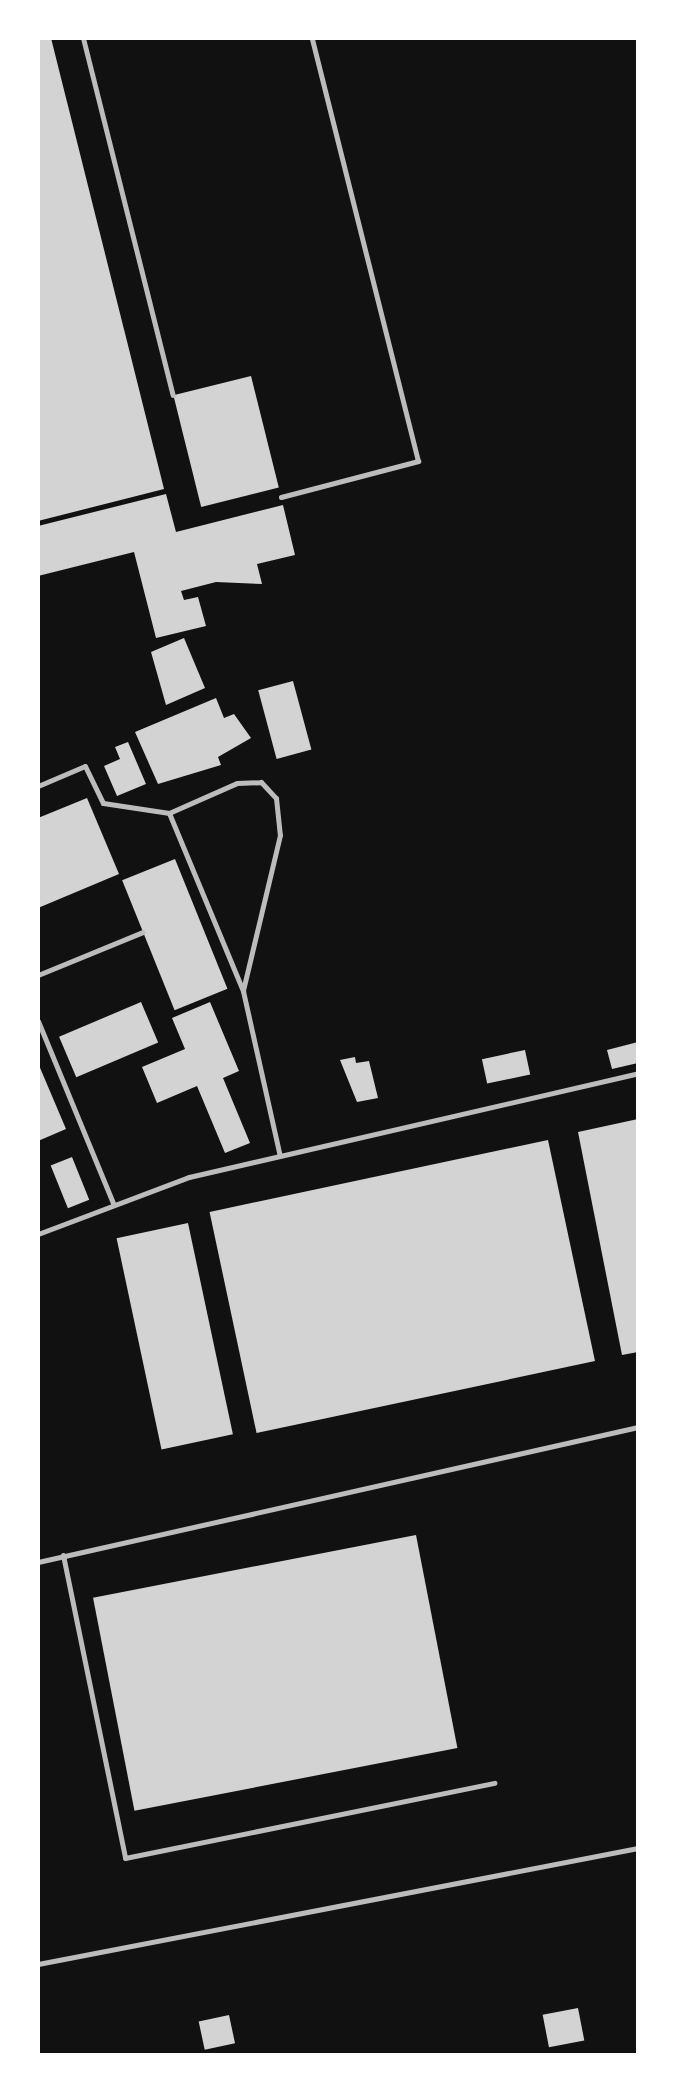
<!DOCTYPE html>
<html>
<head>
<meta charset="utf-8">
<style>
  body { margin:0 }
  #map { position:relative; width:676px; height:2093px; overflow:hidden; background:#111; font-family:Raleway,sans-serif }
  div>[style] { position:absolute }
  [style*='--x'] { left:calc(var(--x)*1px); top:calc(var(--y)*1px); width:calc(var(--w)*1px); rotate:calc(var(--a)*1deg) }
  .building>* { inset:0; background:#d3d3d3; transform-origin:0 0 }
  .service>* { height:5px; margin:-2.5px; padding:0 2.5px; transform-origin:2.5px; border-radius:2.5px; background:#bcbcbc }
  span { translate:-50% -50%; white-space:nowrap; text-align:center; line-height:1.15; -webkit-text-stroke:7px #fff; paint-order:stroke }
  .frame { position:absolute; inset:0; border:40px solid #fff; pointer-events:none }
</style>
</head>
<body>
<div id="map">
  <div class="building">
    <i style="clip-path:polygon(38px 38px,51px 38px,164px 489px,38px 521px)"></i>
    <i style="left:251px;top:376px;width:115px;height:80px;rotate:76deg"></i>
    <i style="clip-path:polygon(166px 494px,176px 532px,283px 505px,295px 555px,257px 564px,262px 584px,216px 582px,181px 591px,184px 600px,198px 597px,206px 626px,156px 638px,134px 552px,38px 576px,38px 526px)"></i>
    <i style="clip-path:polygon(184px 638px,205px 688px,166px 705px,151px 652px)"></i>
    <i style="left:293px;top:681px;width:71px;height:36px;rotate:75deg"></i>
    <i style="clip-path:polygon(216px 698px,224px 718px,234px 714px,251px 738px,218px 757px,221px 765px,158px 784px,135px 732px)"></i>
    <i style="clip-path:polygon(128px 742px,146px 784px,117px 796px,104px 766px,120px 759px,115px 747px)"></i>
    <i style="clip-path:polygon(87px 798px,119px 874px,38px 908px,38px 818px)"></i>
    <i style="left:175px;top:859px;width:140px;height:57px;rotate:68deg"></i>
    <i style="left:141px;top:1002px;width:44px;height:89px;rotate:67deg"></i>
    <i style="clip-path:polygon(210px 1002px,239px 1071px,223px 1078px,250px 1143px,225px 1153px,197px 1086px,157px 1103px,142px 1067px,185px 1049px,172px 1018px)"></i>
    <i style="clip-path:polygon(638px 1042px,638px 1063px,612px 1069px,607px 1050px)"></i>
    <i style="left:525px;top:1050px;width:25px;height:44px;rotate:78deg"></i>
    <i style="clip-path:polygon(355px 1057px,356px 1063px,369px 1061px,378px 1098px,357px 1102px,340px 1060px)"></i>
    <i style="clip-path:polygon(38px 1063px,66px 1129px,38px 1141px)"></i>
    <i style="clip-path:polygon(638px 1119px,638px 1352px,622px 1355px,578px 1132px)"></i>
    <i style="left:548px;top:1140px;width:226px;height:346px;rotate:78deg"></i>
    <i style="left:72px;top:1157px;width:46px;height:23px;rotate:68deg"></i>
    <i style="left:188px;top:1223px;width:216px;height:73px;rotate:78deg"></i>
    <i style="left:416px;top:1535px;width:217px;height:329px;rotate:79deg"></i>
    <i style="left:578px;top:2008px;width:33px;height:36px;rotate:79deg"></i>
    <i style="left:229px;top:2015px;width:29px;height:31px;rotate:78deg"></i>
  </div>
  <div class="service">
    <i style="--x:83;--y:38;--w:368;--a:75.9"></i>
    <i style="--x:281;--y:497;--w:142;--a:-14.7"></i>
    <i style="--x:418;--y:461;--w:436;--a:-104.1"></i>
    <i style="--x:38;--y:786;--w:51;--a:-23.1"></i>
    <i style="--x:85;--y:766;--w:41;--a:64.1"></i>
    <i style="--x:103;--y:803;--w:67;--a:8.6"></i>
    <i style="--x:169;--y:813;--w:193;--a:67.4"></i>
    <i style="--x:243;--y:991;--w:169;--a:77.4"></i>
    <i style="--x:169;--y:813;--w:74;--a:-23.8"></i>
    <i style="--x:237;--y:783;--w:24;--a:-2"></i>
    <i style="--x:261;--y:782;--w:22;--a:47"></i>
    <i style="--x:276;--y:798;--w:37;--a:84"></i>
    <i style="--x:280;--y:835;--w:159;--a:103.4"></i>
    <i style="--x:38;--y:975;--w:113;--a:-22.3"></i>
    <i style="--x:38;--y:1021;--w:199;--a:67.6"></i>
    <i style="--x:38;--y:1234;--w:161;--a:-20.7"></i>
    <i style="--x:189;--y:1177;--w:461;--a:-13"></i>
    <i style="--x:63;--y:1555;--w:309;--a:78.4"></i>
    <i style="--x:125;--y:1858;--w:377;--a:-11.5"></i>
    <i style="--x:38;--y:1562;--w:615;--a:-12.68"></i>
    <i style="--x:38;--y:1964;--w:611;--a:-10.94"></i>
  </div>
  <div class="frame"></div>
</div>
</body>
</html>
